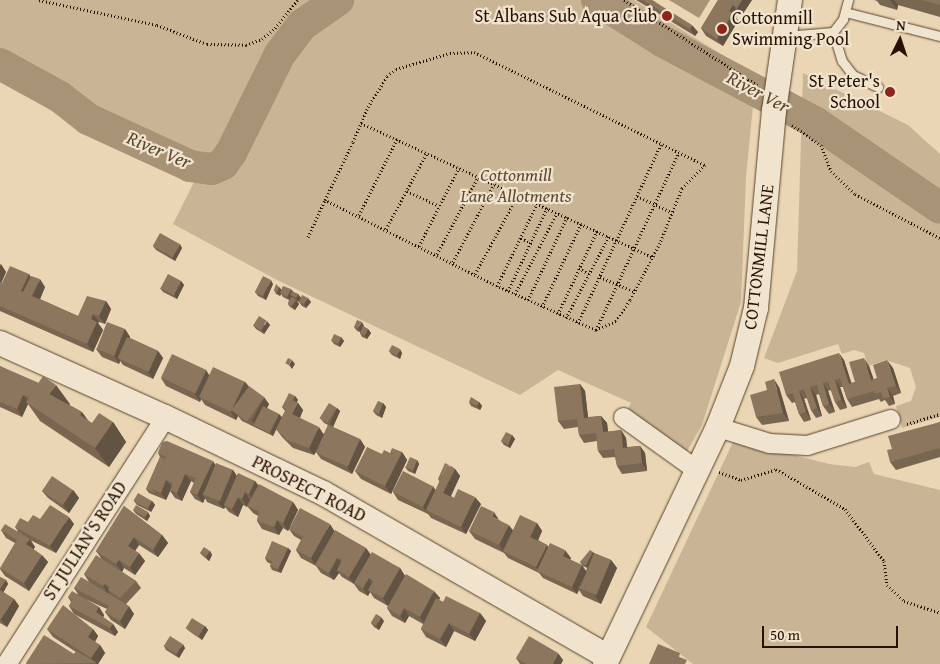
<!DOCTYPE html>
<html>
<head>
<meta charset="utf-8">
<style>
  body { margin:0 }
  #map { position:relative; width:940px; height:664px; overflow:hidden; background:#ead6b4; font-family:"Gentium Book Plus",serif }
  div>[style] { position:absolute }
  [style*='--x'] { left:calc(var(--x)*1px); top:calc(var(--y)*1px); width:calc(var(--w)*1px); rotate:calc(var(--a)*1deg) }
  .green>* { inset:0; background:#c9b595 }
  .water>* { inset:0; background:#a89377 }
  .river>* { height:32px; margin:-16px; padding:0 16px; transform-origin:16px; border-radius:16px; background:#a89377 }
  .path>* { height:3px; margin-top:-1.5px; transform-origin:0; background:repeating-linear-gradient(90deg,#271100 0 1px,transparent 0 3.5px) }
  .roads { filter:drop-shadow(0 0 1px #58422d) drop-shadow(0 0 1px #58422d) }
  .service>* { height:9px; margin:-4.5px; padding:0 4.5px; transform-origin:4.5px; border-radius:4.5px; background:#f1e4ce }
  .minor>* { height:19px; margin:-9.5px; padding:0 9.5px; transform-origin:9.5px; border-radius:9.5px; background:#f1e4ce }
  .tertiary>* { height:24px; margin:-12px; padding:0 12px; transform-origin:12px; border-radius:12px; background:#f1e4ce }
  .wall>* { inset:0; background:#786651 }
  .shaded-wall>* { inset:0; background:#625342 }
  .building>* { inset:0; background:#8c775e; transform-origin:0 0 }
  .dots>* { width:14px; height:14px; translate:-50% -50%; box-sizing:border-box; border:2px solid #f1e4ce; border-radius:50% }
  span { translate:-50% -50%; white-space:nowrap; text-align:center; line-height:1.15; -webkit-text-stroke:4.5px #f1e4ce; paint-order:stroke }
  .poi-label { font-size:18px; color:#271100 }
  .right { translate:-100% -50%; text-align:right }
  .left { translate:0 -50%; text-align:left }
  .park-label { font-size:18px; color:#604a34; font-style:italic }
  .street-label { font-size:18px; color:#271100 }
  .water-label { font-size:19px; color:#5b4530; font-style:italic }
  .north { position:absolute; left:875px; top:15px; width:50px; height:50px; -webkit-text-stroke:4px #f1e4ce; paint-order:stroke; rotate:4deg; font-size:14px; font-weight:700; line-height:20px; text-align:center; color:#271100 }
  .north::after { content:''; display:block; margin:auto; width:18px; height:22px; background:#271100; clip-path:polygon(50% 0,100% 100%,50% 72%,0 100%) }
  .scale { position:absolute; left:762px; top:626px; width:136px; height:22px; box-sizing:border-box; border:2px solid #271100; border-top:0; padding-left:6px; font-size:15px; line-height:18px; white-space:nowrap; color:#271100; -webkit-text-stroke:4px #f1e4ce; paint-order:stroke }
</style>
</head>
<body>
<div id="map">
  <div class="green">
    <i style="clip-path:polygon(0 0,634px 0,756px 76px,746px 177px,741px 302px,702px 425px,686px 453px,625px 414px,631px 403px,558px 370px,520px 395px,277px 280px,173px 224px,196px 178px,73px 120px,43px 95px,0 74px)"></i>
    <i style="clip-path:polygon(803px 73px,908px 125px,940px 154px,940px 417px,902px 428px,896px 406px,911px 401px,916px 387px,910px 368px,886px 360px,868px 366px,864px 353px,854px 350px,842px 354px,838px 344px,778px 363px,764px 358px,797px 271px)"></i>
    <i style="clip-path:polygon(734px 440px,829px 464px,855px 467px,869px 462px,874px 474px,940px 490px,940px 664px,693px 664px,646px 627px)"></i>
  </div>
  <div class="water">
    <i style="clip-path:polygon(669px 0,710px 0,699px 18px)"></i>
  </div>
  <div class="river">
    <i style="--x:597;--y:0;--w:77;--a:32.2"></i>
    <i style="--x:662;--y:41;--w:174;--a:28"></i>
    <i style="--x:816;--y:123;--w:150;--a:34.4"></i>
    <i style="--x:0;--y:64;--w:68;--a:28.8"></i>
    <i style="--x:60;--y:97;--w:36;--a:38"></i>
    <i style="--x:88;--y:119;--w:112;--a:24.7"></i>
    <i style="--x:190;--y:166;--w:22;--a:8"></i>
    <i style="--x:212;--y:169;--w:12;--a:-24"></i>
    <i style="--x:223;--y:164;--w:14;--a:-54"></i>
    <i style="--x:231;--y:153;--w:110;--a:-63.7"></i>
    <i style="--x:280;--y:54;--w:36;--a:-53"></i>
    <i style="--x:302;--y:25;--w:44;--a:-34.8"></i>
  </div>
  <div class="path">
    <i style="--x:39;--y:0;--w:121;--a:12"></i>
    <i style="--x:157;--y:25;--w:53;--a:20.8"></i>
    <i style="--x:207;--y:44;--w:39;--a:1"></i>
    <i style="--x:246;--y:45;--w:17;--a:-21"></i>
    <i style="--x:262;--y:39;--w:17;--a:-40"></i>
    <i style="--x:275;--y:28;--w:36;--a:-51"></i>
    <i style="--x:624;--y:0;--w:158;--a:32.6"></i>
    <i style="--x:361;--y:123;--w:321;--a:24.7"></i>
    <i style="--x:792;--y:125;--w:35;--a:35"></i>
    <i style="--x:821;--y:145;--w:28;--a:69"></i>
    <i style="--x:831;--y:171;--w:33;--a:44"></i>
    <i style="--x:855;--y:194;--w:96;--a:27.4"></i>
    <i style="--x:407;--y:191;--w:35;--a:25"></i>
    <i style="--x:637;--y:196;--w:38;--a:25"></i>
    <i style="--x:359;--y:215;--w:85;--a:-63.4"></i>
    <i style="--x:386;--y:229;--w:86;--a:-61.7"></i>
    <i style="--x:308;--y:237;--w:41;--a:-65.3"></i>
    <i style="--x:325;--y:200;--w:64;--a:-64.2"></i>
    <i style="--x:353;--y:142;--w:38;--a:-67"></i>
    <i style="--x:368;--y:107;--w:36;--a:-58"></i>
    <i style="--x:387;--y:76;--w:11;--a:-38"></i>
    <i style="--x:396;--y:69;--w:56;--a:-16.5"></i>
    <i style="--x:450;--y:53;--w:24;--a:-2"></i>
    <i style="--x:474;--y:52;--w:257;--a:26.1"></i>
    <i style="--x:705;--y:165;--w:33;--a:135"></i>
    <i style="--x:682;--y:188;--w:59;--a:111.8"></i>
    <i style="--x:660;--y:243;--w:64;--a:117.8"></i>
    <i style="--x:630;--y:300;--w:25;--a:124"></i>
    <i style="--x:616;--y:321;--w:22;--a:156"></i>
    <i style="--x:596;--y:330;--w:115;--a:-155.9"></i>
    <i style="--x:491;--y:283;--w:186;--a:-153.4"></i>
    <i style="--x:521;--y:238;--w:11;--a:27"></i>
    <i style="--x:419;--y:246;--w:88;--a:-62.9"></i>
    <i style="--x:437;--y:254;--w:87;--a:-62"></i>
    <i style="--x:453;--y:262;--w:88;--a:-62.3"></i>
    <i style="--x:579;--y:268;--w:12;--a:31"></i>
    <i style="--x:475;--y:274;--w:90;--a:-61.4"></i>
    <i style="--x:600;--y:277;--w:38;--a:23"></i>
    <i style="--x:497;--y:286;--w:91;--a:-64"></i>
    <i style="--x:508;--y:291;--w:92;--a:-64.8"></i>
    <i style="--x:515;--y:294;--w:91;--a:-62.6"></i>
    <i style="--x:528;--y:300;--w:92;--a:-64.8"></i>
    <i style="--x:542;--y:307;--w:92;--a:-64.8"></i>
    <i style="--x:558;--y:314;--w:92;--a:-64.8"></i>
    <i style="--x:566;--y:318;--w:93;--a:-62.3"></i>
    <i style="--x:578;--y:323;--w:197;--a:-65.1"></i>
    <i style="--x:596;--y:330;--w:196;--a:-65"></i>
    <i style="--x:907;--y:424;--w:34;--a:-17"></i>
    <i style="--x:719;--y:472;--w:23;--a:20"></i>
    <i style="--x:741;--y:480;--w:37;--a:-17"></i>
    <i style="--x:776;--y:469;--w:80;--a:30.1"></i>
    <i style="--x:845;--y:509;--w:65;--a:53.1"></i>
    <i style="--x:884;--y:561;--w:24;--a:83"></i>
    <i style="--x:887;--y:585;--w:23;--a:43"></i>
    <i style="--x:904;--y:601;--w:38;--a:18"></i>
  </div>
  <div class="roads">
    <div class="service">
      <i style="--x:845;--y:12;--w:98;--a:14.2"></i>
      <i style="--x:833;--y:32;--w:30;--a:73"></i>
      <i style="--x:842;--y:61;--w:18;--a:52"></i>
      <i style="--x:853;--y:75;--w:28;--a:26"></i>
      <i style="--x:785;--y:36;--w:48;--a:-4.8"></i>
      <i style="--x:833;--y:32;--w:16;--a:-52"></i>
      <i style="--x:843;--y:19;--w:20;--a:-75"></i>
    </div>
    <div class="minor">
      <i style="--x:623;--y:417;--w:91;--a:35.6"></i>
      <i style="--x:718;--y:427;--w:53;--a:17.4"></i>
      <i style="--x:769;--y:443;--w:38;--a:3"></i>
      <i style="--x:807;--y:445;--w:87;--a:-17.4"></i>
      <i style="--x:6;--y:664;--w:294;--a:-57.2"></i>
    </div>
    <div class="tertiary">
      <i style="--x:0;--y:343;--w:181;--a:24.2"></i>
      <i style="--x:165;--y:417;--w:175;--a:25.7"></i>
      <i style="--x:323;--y:493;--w:327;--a:29.9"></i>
      <i style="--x:605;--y:664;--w:263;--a:-64.5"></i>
      <i style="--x:718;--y:427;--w:66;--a:-68.5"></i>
      <i style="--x:742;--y:366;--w:60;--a:-76.4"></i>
      <i style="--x:756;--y:308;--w:198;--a:-84.8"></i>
      <i style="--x:774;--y:111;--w:112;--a:-81.8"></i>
    </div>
  </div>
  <div class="wall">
    <i style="clip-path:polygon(636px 0,652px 0,698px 32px,695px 36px)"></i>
    <i style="clip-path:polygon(718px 0,752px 0,742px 15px,738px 13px,736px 17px,738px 21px,723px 46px,706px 36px,701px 28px)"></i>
    <i style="clip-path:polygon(874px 0,940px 0,940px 17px,898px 5px,897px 10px,880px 5px,877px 1px)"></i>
    <i style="clip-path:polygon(153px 246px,182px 248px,175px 261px,156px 250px)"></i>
    <i style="clip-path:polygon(0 264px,6px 272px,1px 283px,2px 283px,29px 274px,30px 277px,45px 287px,40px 299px,78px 316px,106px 301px,111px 309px,105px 324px,99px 322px,98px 323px,103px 330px,93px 352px,0 311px)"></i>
    <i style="clip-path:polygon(181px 281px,184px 285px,177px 299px,163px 292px,160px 288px)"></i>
    <i style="clip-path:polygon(273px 284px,266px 300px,258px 296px,255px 292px)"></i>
    <i style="clip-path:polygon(279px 287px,282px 290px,293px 292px,298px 294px,301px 298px,311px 302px,306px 308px,302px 306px,299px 302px,297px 301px,299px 304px,295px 310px,290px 307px,288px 304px,289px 300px,283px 297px,281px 294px,280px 296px,276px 294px,274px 290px)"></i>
    <i style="clip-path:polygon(253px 325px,270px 325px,264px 334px,256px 329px)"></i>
    <i style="clip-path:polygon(364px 326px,364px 327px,368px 329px,371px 333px,367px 339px,362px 337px,360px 333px,360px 332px,357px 331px,354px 327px)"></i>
    <i style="clip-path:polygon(125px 329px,130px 337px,130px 338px,158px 351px,163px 358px,153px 379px,123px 365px,120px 361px,119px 364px,102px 357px,96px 349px)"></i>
    <i style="clip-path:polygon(341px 337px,344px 341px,340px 347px,334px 344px,331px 340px)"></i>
    <i style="clip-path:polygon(389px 351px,402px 353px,400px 359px,392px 355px)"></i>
    <i style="clip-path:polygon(844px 360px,851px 383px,855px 382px,869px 366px,874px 380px,877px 378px,893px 368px,901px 393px,893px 396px,895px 404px,889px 406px,885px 400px,881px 402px,879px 399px,852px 407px,847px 399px,843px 387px,840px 387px,847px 408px,840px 410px,835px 402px,831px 390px,828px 391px,835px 412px,829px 414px,823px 406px,819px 394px,816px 395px,822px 416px,816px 418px,811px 410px,807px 398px,804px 399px,811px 420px,804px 422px,799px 414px,795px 402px,792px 403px,786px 395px)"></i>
    <i style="clip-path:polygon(0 366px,82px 412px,89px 422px,92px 423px,113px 422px,126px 442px,109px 467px,40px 421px,28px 404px,22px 417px,0 407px)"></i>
    <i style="clip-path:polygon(206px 370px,209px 376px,245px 382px,249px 387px,269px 404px,267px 408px,279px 414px,282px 417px,285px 411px,282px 407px,295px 396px,298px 400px,296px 402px,298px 403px,303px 410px,300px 418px,324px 434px,328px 425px,324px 423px,321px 419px,337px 408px,340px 411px,333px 427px,360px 439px,365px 447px,352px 474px,321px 459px,316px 452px,314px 455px,293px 448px,282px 437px,276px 429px,273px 436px,242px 421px,238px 416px,236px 420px,205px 405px,201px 399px,200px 402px,166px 386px,161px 378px)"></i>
    <i style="clip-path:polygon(580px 384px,585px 391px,588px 417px,601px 416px,607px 423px,608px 432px,621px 430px,626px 438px,627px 447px,640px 446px,645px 453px,647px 471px,622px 474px,617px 466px,615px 457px,603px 458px,598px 451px,597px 441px,584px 443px,579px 435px,578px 427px,564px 429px,558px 421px)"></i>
    <i style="clip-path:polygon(779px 387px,789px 421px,762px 425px,756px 417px)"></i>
    <i style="clip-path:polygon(469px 402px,479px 402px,482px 406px,480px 410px,471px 406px)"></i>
    <i style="clip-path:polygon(383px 403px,386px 407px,382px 418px,376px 415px,373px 411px)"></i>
    <i style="clip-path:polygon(940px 422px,940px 457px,896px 470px,890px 462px,892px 449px)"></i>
    <i style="clip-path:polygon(512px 435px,515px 439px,510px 448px,504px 445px,501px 441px)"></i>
    <i style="clip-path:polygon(402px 452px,407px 460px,391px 494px,361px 479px,355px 471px,382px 454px)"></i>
    <i style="clip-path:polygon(158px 453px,215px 465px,233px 470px,237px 476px,255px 481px,258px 485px,293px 502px,298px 510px,290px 526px,335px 531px,366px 548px,370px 554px,400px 568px,405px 576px,440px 598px,439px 600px,443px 602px,480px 613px,486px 621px,475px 641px,454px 631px,446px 647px,426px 637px,421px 629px,423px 624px,409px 616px,405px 623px,392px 616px,387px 608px,388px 606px,374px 598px,370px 592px,368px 596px,359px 591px,354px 584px,342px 577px,339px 573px,334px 580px,321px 573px,316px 566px,301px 558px,296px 550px,301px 540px,294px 536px,289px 529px,288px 531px,283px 528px,279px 535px,262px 529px,257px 521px,258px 516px,253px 513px,247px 506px,247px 507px,243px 505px,238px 517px,229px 512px,225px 507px,224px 509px,207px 502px,205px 498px,203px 503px,195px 499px,190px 492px,194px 483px,191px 481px,182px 501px,175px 498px,170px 491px,166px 500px,149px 493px,146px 489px,160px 457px)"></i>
    <i style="clip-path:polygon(417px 460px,419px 464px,415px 474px,408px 471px,405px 467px)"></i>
    <i style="clip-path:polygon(451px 466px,455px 469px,460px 476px,451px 496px,454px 498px,481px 504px,466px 534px,431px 518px,428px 514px,398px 500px,393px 492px,436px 490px,440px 482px,438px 479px)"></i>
    <i style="clip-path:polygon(73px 490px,79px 498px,69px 513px,48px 498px,42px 491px)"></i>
    <i style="clip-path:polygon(134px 501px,152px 501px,155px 505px,151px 512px,137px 505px)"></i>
    <i style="clip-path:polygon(124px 506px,162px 535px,168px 543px,158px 557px,139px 545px,135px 551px,145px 561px,135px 575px,124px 568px,122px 572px,136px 581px,141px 588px,126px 604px,134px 614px,125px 629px,111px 620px,105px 612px,107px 609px,85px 599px,99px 607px,104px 615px,103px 617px,113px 624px,118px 632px,115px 636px,74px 614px,69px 606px,71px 602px,68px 597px,78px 594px,74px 588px,89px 582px,84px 574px,101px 558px,96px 551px)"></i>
    <i style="clip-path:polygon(133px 510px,150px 516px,147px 521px,136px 514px)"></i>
    <i style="clip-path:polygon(40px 519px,74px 524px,56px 553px,30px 540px,35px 547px,33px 549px,48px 562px,29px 591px,5px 576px,0 569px,15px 543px,6px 538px,1px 530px,18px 531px,15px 527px)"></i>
    <i style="clip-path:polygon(499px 520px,513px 530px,537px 523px,542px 531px,538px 540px,547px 545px,548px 547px,571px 558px,570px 560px,582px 565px,586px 571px,587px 568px,583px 566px,580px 562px,593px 552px,594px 553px,611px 560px,617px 568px,601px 604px,583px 596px,579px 590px,577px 594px,543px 578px,539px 573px,508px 558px,504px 553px,475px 539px,469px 531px)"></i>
    <i style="clip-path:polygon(288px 548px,291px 551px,281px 573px,272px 570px,270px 566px,271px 564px,267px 562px,265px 558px)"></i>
    <i style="clip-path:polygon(210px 551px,212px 555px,209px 561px,203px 556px,200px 553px)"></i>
    <i style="clip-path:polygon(0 577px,6px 580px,8px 584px,3px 592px,14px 599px,19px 606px,7px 627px,0 623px)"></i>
    <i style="clip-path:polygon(384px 621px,379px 630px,374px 627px,371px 623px)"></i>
    <i style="clip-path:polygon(205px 626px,208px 630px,202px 640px,189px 631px,186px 628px)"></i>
    <i style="clip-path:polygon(47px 629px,93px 629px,98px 636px,95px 642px,100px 645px,105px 653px,98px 664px,27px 664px,26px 663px,74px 654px,76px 652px,53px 637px)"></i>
    <i style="clip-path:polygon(164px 646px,185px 648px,179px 658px,166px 650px)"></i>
    <i style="clip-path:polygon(516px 658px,563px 660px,561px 664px,520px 664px)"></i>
  </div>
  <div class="shaded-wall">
    <i style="clip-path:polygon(742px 0,752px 0,742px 15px,737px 8px)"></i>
    <i style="clip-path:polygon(890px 0,894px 0,898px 5px,897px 10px)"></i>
    <i style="clip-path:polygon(733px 5px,738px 13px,736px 17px,738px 21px,723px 46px,717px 39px,729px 11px)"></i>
    <i style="clip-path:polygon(692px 25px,698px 32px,695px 36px,690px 29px)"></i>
    <i style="clip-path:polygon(180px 244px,182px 248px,175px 261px,172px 257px)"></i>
    <i style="clip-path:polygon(1px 264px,6px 272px,0 286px,0 266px)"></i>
    <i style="clip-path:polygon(29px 274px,34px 282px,26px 299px,21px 291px)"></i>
    <i style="clip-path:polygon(40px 279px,45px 287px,38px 304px,32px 296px)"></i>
    <i style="clip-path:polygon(271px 280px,273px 284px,266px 300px,263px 296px)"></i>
    <i style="clip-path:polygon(181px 281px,184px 285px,177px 299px,174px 295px)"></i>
    <i style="clip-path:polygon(279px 287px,282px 291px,280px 296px,277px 292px)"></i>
    <i style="clip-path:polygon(291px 289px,294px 293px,290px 295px,292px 297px,290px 300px,287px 297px)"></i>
    <i style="clip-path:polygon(298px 294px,301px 298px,299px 302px,296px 298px)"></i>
    <i style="clip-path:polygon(308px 298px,311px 302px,306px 308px,304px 304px)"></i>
    <i style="clip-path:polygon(296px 300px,299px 304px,295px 310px,292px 306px)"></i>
    <i style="clip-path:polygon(106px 301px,111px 309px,105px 324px,99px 316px)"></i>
    <i style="clip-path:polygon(93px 314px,99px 322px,98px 323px,103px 330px,93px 352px,87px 344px,91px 319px)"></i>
    <i style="clip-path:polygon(267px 321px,270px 325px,264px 334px,262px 330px)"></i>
    <i style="clip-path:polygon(362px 322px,364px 326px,360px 332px,358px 328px)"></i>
    <i style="clip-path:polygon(125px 329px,130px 337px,121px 359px,118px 358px,120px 361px,119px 364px,114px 356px)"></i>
    <i style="clip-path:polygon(368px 329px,371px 333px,367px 339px,365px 335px)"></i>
    <i style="clip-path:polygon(341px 337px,344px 341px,340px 347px,338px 343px)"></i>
    <i style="clip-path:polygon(400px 349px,402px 353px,400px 359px,397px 355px)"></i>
    <i style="clip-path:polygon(158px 351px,163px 358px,153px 379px,148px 372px)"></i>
    <i style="clip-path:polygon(839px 353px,844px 360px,854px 391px,849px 384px)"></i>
    <i style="clip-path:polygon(864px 358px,869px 366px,876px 388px,871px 380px)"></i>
    <i style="clip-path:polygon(292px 360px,295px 364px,292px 369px,289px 365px)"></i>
    <i style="clip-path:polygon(887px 360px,893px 368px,901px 393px,896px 386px)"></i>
    <i style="clip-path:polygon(206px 370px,211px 378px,199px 397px,201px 399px,200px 402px,195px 394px)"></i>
    <i style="clip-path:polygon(774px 379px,779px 387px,789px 421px,783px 413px)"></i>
    <i style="clip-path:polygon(835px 380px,840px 387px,847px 408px,841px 400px)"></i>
    <i style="clip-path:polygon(245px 382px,251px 389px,236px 413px,238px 416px,236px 420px,231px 412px)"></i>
    <i style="clip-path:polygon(823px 383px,828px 391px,835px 412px,829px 404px)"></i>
    <i style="clip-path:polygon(580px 384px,585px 391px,589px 426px,584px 418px)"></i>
    <i style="clip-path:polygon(56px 385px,70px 404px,63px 414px,49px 394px)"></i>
    <i style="clip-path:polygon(810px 387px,816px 395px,822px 416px,817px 408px)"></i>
    <i style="clip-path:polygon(887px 388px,893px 396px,895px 404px,890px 397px)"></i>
    <i style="clip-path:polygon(799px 391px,804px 399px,811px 420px,806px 412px)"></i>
    <i style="clip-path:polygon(23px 395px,29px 402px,26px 402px,28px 404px,22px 417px,17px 409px)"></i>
    <i style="clip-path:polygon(295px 396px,298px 400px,290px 414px,287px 410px)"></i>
    <i style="clip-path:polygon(264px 397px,269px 404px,258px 426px,255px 425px,252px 421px)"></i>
    <i style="clip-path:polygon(479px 402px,482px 406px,480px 410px,477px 406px)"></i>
    <i style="clip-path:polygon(298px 403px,303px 410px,298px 422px,292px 414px)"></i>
    <i style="clip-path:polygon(383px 403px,386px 407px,382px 418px,379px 414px)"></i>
    <i style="clip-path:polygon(337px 408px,340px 411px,333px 427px,330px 423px)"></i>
    <i style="clip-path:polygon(82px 412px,96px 432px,80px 415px)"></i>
    <i style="clip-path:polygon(279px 414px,282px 418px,273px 436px,270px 432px)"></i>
    <i style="clip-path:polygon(601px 416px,607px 423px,609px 440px,603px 432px)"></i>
    <i style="clip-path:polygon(113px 422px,126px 442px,109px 467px,95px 448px)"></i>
    <i style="clip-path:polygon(319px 427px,324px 435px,314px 455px,309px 448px)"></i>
    <i style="clip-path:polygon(621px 430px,626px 438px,628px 456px,623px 448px)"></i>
    <i style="clip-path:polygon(512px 435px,515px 439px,510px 448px,508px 445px)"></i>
    <i style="clip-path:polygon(360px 439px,365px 447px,352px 474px,347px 467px)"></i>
    <i style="clip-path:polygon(640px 446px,645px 453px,647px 471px,642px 463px)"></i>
    <i style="clip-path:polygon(402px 452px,407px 460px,391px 494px,385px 486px)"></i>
    <i style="clip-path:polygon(417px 460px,419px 464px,415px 474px,412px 470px)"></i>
    <i style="clip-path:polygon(213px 461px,218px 469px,202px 494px,205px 498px,203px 503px,197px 495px)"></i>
    <i style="clip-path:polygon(455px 469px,460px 476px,449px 500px,443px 493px)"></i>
    <i style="clip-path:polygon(233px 470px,238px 478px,224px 505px,225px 507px,224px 509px,218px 502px)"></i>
    <i style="clip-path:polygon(185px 474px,191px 481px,182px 501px,177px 493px)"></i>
    <i style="clip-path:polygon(166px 480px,172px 487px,166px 500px,161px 493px)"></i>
    <i style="clip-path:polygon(255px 481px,261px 489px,255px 502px,249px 494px)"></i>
    <i style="clip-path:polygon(433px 486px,438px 494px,426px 510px,428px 514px,423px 507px)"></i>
    <i style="clip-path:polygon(73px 490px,79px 498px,69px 513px,63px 505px)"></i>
    <i style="clip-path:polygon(245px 492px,250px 500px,247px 507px,242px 499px)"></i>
    <i style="clip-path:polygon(238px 497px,243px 505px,238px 517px,232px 509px)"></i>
    <i style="clip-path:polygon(475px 497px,481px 504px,466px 534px,461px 527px)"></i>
    <i style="clip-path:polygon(152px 501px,155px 505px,151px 512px,148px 508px)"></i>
    <i style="clip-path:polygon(293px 502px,298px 510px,288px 531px,283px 523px)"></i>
    <i style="clip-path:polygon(148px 512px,150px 516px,147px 521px,144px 517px)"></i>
    <i style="clip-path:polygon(494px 512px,499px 520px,492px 517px)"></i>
    <i style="clip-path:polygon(69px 517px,74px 524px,56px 553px,50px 546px)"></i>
    <i style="clip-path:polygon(277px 520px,283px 528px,279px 535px,274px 527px)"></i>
    <i style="clip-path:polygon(537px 523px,542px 531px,536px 545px,530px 537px)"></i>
    <i style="clip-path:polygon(330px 524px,335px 532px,315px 565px,311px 558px)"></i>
    <i style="clip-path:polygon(509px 525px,514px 532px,503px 551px,504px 553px,499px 545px)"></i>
    <i style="clip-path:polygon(162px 535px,168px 543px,158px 557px,153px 550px)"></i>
    <i style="clip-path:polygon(134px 537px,139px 545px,133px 554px,128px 546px)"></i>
    <i style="clip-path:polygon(30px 539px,35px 547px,32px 552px,26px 544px)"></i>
    <i style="clip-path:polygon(547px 545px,552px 552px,540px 572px,536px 567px)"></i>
    <i style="clip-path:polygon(288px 548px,291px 551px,281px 573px,278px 569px)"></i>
    <i style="clip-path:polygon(366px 548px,371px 555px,354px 584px,349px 577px)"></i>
    <i style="clip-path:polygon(565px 550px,571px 558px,568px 564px,563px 556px)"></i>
    <i style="clip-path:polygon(210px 551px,212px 555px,209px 561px,206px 557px)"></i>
    <i style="clip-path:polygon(593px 552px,596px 556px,589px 569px,586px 565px)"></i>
    <i style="clip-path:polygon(139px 553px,145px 561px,135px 575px,130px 567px)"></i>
    <i style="clip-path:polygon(42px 555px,48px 562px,29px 591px,24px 583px)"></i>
    <i style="clip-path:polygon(337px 558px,343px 565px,337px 570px,339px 573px,334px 580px,329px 573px)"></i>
    <i style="clip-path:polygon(119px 560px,124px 568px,122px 572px,116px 564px)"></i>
    <i style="clip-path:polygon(611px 560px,617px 568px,601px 604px,595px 596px)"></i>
    <i style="clip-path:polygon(582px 565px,587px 573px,578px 588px,579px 590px,577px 594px,572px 587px)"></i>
    <i style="clip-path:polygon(400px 568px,405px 576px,388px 606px,383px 598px)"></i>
    <i style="clip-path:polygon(369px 578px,374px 586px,368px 590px,370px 592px,368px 596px,363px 588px)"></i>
    <i style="clip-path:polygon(6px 580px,8px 584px,3px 593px,0 589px)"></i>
    <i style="clip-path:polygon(105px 584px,110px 591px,108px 590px,109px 592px,108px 594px,103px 586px)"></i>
    <i style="clip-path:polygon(434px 591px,440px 598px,425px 625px,420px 617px)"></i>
    <i style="clip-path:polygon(14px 599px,19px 606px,7px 627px,1px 619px)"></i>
    <i style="clip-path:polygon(129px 606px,134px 614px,125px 629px,120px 621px)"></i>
    <i style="clip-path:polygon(99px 607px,104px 615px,102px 620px,96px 612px)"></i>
    <i style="clip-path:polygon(404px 608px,409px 616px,405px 623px,400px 616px)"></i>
    <i style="clip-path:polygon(480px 613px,486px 621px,475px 641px,469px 634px)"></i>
    <i style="clip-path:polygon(381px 617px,384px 621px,379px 630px,376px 626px)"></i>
    <i style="clip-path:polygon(449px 623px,454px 631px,446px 647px,440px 639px)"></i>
    <i style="clip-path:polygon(113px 624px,118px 632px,115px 636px,110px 628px)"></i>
    <i style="clip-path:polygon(205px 626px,208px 630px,202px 640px,199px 636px)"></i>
    <i style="clip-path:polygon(93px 629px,98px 636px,93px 645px,88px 637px)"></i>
    <i style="clip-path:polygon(183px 644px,185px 648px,179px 658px,176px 654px)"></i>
    <i style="clip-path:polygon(100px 645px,105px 653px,98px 664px,96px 664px,91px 658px)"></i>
    <i style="clip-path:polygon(558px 653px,563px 660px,561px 664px,553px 664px)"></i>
  </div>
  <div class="building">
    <i style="clip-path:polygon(643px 0,652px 0,692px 25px,690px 29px)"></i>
    <i style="clip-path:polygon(718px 0,742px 0,737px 8px,733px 5px,729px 11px,733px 13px,717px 39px,701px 28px)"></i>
    <i style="clip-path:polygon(922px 0,940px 0,940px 5px)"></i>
    <i style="left:160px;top:233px;width:23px;height:15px;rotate:29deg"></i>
    <i style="clip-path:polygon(10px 266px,29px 274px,21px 291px,23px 292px,31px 276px,40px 279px,32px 296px,78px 316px,87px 296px,106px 301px,99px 316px,93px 314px,91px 319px,97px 322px,87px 344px,0 306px,0 282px,2px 283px)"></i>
    <i style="left:168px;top:274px;width:15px;height:16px;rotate:28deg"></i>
    <i style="left:263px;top:276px;width:9px;height:18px;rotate:27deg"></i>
    <i style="clip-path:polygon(276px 284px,279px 287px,277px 292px,274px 290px)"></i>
    <i style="clip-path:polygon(283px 286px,291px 289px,287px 297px,280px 293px)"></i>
    <i style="left:292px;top:291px;width:7px;height:4px;rotate:27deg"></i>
    <i style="clip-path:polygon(302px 295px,308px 298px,304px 304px,299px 302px)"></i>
    <i style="clip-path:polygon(291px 297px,296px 300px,292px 306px,288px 304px)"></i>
    <i style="left:259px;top:316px;width:9px;height:11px;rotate:32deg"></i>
    <i style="clip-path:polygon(357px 320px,362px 322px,358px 328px,354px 327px)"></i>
    <i style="left:107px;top:322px;width:19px;height:29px;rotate:21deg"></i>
    <i style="clip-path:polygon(363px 326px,368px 329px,365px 335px,360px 333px)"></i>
    <i style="left:334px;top:334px;width:8px;height:7px;rotate:23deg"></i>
    <i style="left:127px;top:337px;width:34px;height:23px;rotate:24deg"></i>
    <i style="left:392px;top:345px;width:9px;height:7px;rotate:27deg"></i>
    <i style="clip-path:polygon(839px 353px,849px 384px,855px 382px,849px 362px,864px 358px,871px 380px,877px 378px,873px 365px,887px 360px,896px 386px,887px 388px,890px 397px,883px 398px,881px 392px,875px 394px,874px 391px,847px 399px,840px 378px,835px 380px,841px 400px,835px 402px,828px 382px,823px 383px,829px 404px,823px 406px,817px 385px,810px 387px,817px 408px,811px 410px,804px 389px,799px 391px,806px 412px,799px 414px,793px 393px,786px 395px,779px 372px)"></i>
    <i style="left:172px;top:354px;width:38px;height:26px;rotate:25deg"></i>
    <i style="left:288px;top:358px;width:4px;height:6px;rotate:27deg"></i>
    <i style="clip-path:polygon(0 366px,39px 383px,29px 397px,23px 395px,17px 409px,0 402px)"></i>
    <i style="left:213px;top:367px;width:35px;height:33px;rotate:25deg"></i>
    <i style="clip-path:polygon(43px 376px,56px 385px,49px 394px,82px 412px,80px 415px,92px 423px,99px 413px,113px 422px,95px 448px,26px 402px)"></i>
    <i style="clip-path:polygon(774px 379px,783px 413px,756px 417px,750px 395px,767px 390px,765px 382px)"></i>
    <i style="clip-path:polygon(580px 384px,584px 418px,601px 416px,603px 432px,621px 430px,623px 448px,640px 446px,642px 463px,617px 466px,614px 449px,598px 451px,596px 433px,579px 435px,577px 419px,558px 421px,554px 387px)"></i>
    <i style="left:249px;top:386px;width:19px;height:30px;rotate:36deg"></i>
    <i style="clip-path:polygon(289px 393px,295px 396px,293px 400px,291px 399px,286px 409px,282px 407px)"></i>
    <i style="clip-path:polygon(471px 397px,479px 402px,477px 406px,469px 402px)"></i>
    <i style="clip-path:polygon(291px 399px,298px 403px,292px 414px,319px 427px,309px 448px,287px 440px,276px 429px)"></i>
    <i style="clip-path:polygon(378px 401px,383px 403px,379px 414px,373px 411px)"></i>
    <i style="left:329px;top:403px;width:9px;height:18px;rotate:32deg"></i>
    <i style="left:263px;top:406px;width:18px;height:21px;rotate:27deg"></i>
    <i style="clip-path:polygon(940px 422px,940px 448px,890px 462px,887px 450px,892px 449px,888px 436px)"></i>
    <i style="left:328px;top:425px;width:35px;height:30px;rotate:24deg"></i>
    <i style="clip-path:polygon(506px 432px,512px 435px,508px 445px,501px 441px)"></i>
    <i style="clip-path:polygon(167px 441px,213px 461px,197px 495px,190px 492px,196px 478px,185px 474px,177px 493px,170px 490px,173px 483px,166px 480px,161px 493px,152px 489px,166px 457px,158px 453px,162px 442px)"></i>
    <i style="clip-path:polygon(367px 447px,382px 454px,384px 450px,390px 453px,392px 448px,402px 452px,385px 486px,355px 471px)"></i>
    <i style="clip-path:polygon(160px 457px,165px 459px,152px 489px,155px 493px,146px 489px)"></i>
    <i style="left:410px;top:457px;width:8px;height:11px;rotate:23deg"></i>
    <i style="left:216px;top:463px;width:18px;height:34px;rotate:22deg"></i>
    <i style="clip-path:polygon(445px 463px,451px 466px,447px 465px,440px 480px,438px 479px)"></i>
    <i style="clip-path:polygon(447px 465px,455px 469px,443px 493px,454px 498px,458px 489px,475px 497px,461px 527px,426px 510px)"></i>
    <i style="left:403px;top:471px;width:34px;height:23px;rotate:27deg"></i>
    <i style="clip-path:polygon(238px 473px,255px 481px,249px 494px,245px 492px,242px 499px,238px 497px,232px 509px,224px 505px)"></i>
    <i style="left:52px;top:476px;width:25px;height:18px;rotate:34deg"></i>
    <i style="clip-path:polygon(259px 484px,293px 502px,283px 523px,277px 520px,274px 527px,257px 521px,259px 511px,247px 506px)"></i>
    <i style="left:138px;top:493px;width:16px;height:9px;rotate:30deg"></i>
    <i style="clip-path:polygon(50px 505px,69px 517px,50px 546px,15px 527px,20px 518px,28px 522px,33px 515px,40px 519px)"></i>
    <i style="left:136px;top:505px;width:14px;height:6px;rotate:30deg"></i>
    <i style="clip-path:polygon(124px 506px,162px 535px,153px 550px,134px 537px,128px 546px,139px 553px,130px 567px,119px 560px,116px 564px,96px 551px)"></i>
    <i style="clip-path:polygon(481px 506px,494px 512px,492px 517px,509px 525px,499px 545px,469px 531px)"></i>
    <i style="clip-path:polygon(300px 508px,330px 524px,311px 558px,296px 550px,303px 537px,289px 529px)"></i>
    <i style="clip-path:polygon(520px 515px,537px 523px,530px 537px,547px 545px,536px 567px,503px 551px)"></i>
    <i style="clip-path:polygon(5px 524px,30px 539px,26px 544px,42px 555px,24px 583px,0 568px,17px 540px,1px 530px)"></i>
    <i style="clip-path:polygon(335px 530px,366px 548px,349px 577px,337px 570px,342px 560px,337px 558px,329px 573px,315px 565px)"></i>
    <i style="clip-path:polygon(272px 541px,288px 548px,278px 569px,270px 566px,272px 561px,265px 558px)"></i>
    <i style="clip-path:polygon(550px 543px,565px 550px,563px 556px,582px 565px,572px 587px,537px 571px)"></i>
    <i style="left:204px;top:547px;width:7px;height:7px;rotate:34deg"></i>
    <i style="clip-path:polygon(590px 550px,593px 552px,586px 565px,580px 562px)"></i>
    <i style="clip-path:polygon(372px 552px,400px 568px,383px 598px,368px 590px,373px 581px,369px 578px,363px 588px,354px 583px)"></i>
    <i style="left:594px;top:553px;width:18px;height:38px;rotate:22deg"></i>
    <i style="clip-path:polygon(96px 555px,136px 581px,120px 598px,108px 590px,110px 587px,105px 584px,103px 586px,84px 574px)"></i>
    <i style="clip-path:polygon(406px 574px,434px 591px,420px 617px,404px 608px,400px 616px,387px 608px)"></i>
    <i style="clip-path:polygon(0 577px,6px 580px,0 589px)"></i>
    <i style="clip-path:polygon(81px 577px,129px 606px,120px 621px,105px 612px,109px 606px,74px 588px)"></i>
    <i style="clip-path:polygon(0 590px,14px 599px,1px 619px,0 618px)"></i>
    <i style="clip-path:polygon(72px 591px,99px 607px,96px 612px,113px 624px,110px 628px,69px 606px,72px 600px,68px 597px)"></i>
    <i style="clip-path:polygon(446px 596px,480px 613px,469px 634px,449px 623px,440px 639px,421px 629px,436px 598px,443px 602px)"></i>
    <i style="clip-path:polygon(63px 605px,93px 629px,88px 637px,100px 645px,91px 658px,47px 629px)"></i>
    <i style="left:376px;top:614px;width:6px;height:10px;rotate:31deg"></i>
    <i style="left:192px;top:618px;width:15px;height:12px;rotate:32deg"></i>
    <i style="clip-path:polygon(44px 635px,74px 654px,76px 651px,97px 663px,28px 664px,26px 663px)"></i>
    <i style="left:170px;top:636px;width:15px;height:12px;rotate:32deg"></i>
    <i style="clip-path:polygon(529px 636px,558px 653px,553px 664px,526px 664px,516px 658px)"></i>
    <i style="clip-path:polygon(658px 644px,680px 653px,679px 657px,687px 660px,685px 664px,649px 664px)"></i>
  </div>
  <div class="dots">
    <i style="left:667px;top:16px;background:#8f2418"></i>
    <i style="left:722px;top:29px;background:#8f2418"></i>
    <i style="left:890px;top:92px;background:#8f2418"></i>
  </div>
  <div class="poi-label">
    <span class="right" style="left:657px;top:16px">St Albans Sub Aqua Club</span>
    <span class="left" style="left:732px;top:29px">Cottonmill<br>Swimming Pool</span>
    <span class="right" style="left:880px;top:92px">St Peter's<br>School</span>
  </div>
  <div class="park-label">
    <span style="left:516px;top:186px">Cottonmill<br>Lane Allotments</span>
  </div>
  <div class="street-label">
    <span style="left:759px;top:257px;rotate:-83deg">COTTONMILL LANE</span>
    <span style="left:309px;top:489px;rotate:27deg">PROSPECT ROAD</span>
    <span style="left:85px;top:541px;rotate:-57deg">ST JULIAN'S ROAD</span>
  </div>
  <div class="water-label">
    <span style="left:758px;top:92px;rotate:28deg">River Ver</span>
    <span style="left:159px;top:150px;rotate:23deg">River Ver</span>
  </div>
  <div class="north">N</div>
  <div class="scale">50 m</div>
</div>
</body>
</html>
